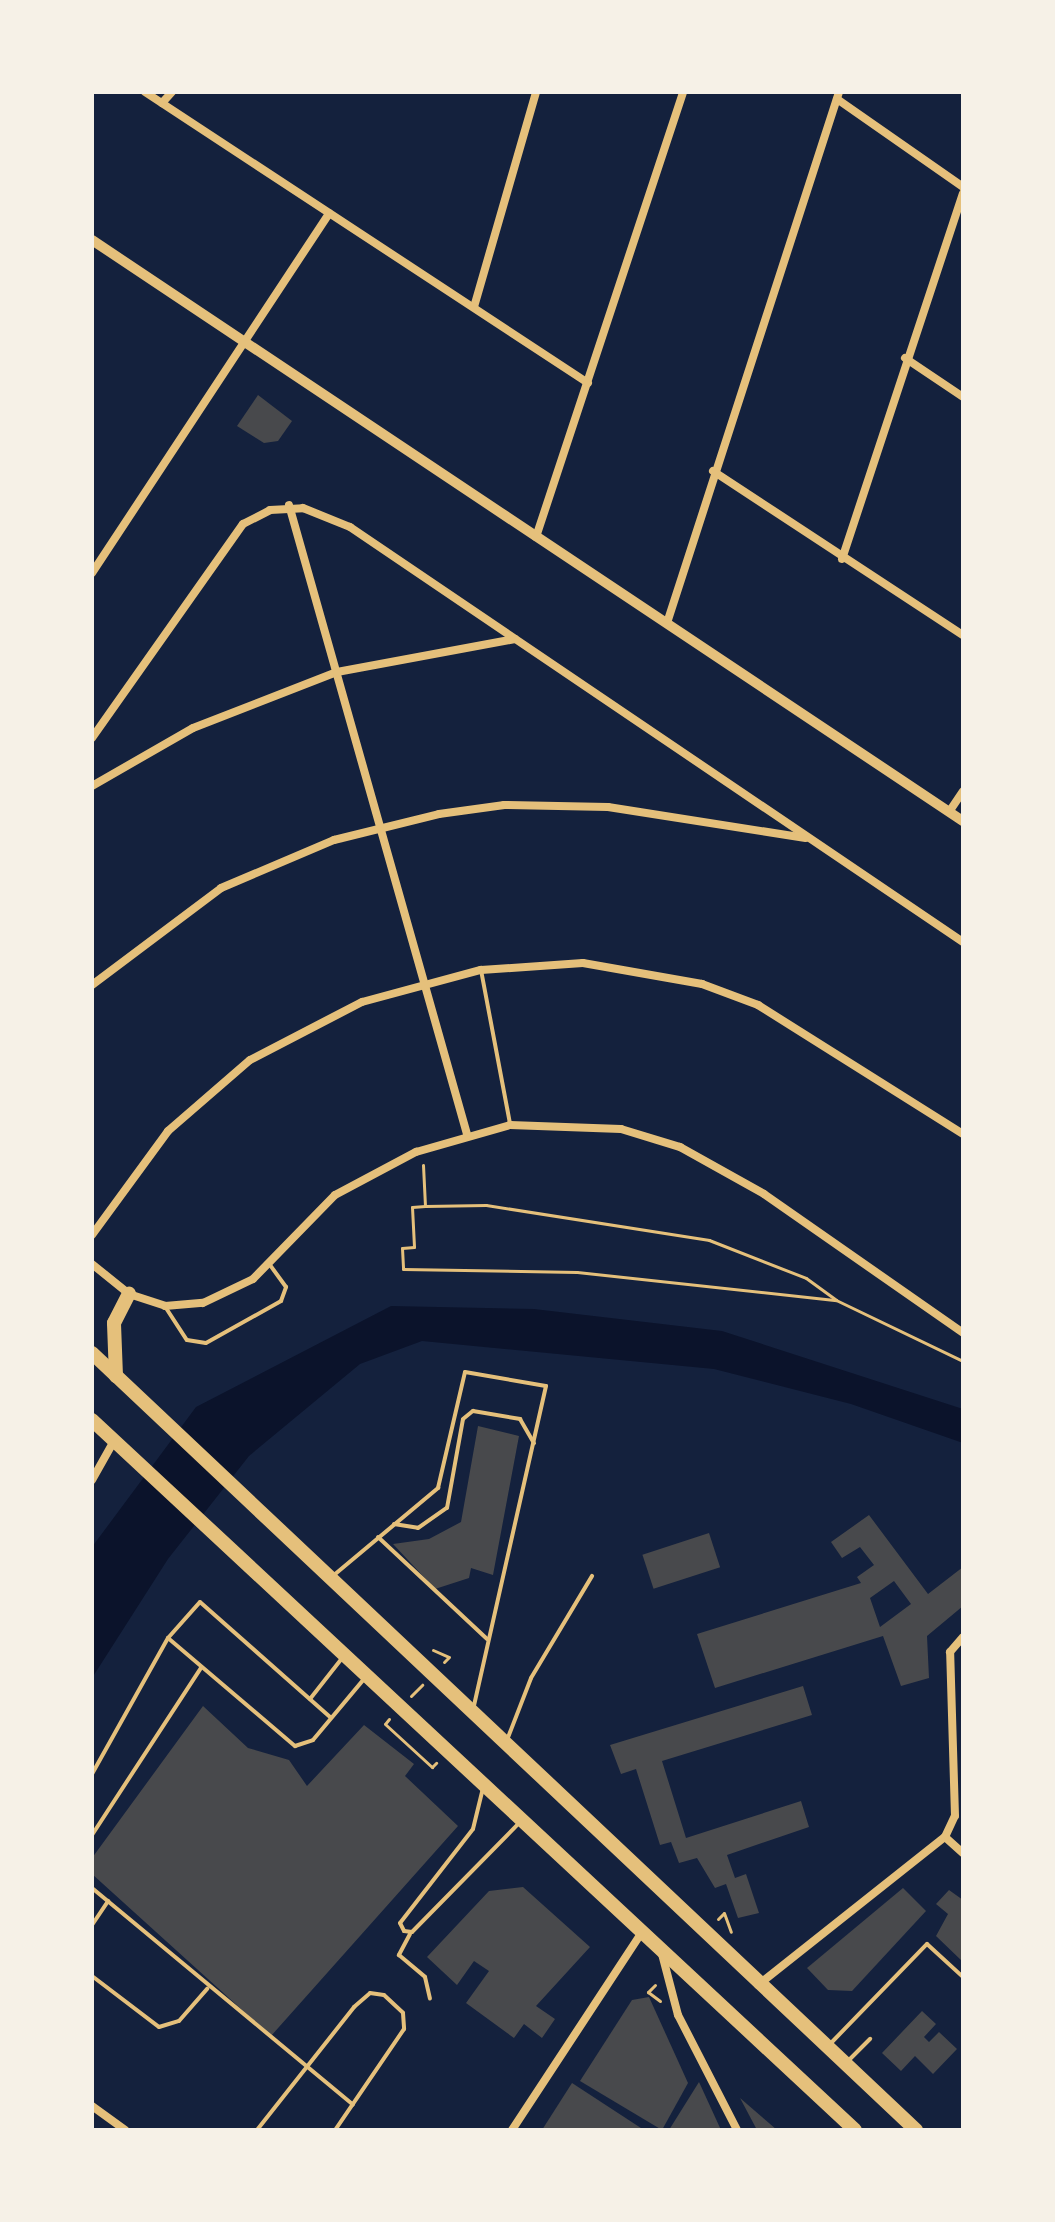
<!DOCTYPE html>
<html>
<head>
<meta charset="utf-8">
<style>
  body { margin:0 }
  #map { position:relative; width:1055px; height:2222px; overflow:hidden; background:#14213d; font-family:"Source Sans 3",sans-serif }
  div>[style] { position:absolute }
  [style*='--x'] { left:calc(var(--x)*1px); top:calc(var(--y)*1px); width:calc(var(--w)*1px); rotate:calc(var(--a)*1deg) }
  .water>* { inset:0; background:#0b132b }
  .building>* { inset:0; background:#48494c; transform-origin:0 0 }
  .path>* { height:3px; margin:-1.5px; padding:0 1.5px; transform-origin:1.5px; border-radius:1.5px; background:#e5c07b }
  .service>* { height:4px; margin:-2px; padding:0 2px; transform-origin:2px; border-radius:2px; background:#e5c07b }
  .minor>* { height:8px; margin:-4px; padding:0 4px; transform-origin:4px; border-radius:4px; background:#e5c07b }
  .tertiary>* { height:10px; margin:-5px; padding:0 5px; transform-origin:5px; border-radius:5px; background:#e5c07b }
  .trunk>* { height:14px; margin:-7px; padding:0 7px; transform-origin:7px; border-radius:7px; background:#e5c07b }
  span { translate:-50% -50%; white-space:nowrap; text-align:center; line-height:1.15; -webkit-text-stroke:8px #f6f1e7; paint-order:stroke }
  .frame { position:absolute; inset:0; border:94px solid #f6f1e7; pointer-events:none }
</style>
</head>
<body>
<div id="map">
  <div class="water">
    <i style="clip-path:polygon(391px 1306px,534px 1309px,722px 1331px,963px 1409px,963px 1443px,851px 1404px,714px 1369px,422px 1341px,360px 1364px,249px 1456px,168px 1559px,92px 1678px,92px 1547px,196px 1407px)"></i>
  </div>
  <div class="building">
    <i style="clip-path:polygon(258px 395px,292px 421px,278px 441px,264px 443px,237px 426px)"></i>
    <i style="clip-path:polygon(478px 1426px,519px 1436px,493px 1575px,471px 1568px,469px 1578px,435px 1589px,393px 1544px,429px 1539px,461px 1522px)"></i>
    <i style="clip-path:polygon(evenodd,869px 1515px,928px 1594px,963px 1567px,963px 1606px,927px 1636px,929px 1678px,901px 1686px,883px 1636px,715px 1688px,697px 1634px,861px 1583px,857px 1577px,874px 1565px,860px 1547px,842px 1558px,831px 1542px,869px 1515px,894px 1581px,911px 1604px,880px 1627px,870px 1598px,894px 1581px)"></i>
    <i style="left:709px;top:1533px;width:36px;height:70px;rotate:72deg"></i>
    <i style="clip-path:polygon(803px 1686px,812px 1715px,662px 1761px,686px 1838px,801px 1801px,809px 1827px,727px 1855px,735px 1878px,746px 1874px,759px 1913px,738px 1918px,726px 1884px,715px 1888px,697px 1858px,679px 1863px,671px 1842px,660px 1845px,636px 1769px,621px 1774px,610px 1745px)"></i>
    <i style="clip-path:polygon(203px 1706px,248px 1748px,289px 1760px,307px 1786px,364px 1725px,414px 1764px,405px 1776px,458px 1826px,271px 2036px,92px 1874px,92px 1858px)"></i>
    <i style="clip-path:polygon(523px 1887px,590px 1947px,536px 2006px,555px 2019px,542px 2038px,524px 2024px,514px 2038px,466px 2003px,489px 1971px,474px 1961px,457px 1985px,427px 1957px,489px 1891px)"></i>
    <i style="clip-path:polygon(903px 1888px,926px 1911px,852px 1991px,828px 1990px,807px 1968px)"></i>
    <i style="clip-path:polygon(949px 1890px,963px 1900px,963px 1962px,936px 1936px,948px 1914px,936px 1904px)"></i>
    <i style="clip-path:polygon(649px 1997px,688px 2083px,662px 2130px,580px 2081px,632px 2000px)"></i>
    <i style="clip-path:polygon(922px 2011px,936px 2024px,924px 2037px,929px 2042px,939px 2032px,957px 2049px,933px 2074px,915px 2056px,901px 2071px,882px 2053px)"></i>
    <i style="clip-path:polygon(699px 2082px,721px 2130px,669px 2130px)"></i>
    <i style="clip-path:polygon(572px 2083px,644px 2130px,542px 2130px)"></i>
    <i style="clip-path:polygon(740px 2098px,777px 2130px,757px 2130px)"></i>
  </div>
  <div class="path">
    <i style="--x:423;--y:1165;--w:41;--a:87.2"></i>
    <i style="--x:425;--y:1206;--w:13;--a:176"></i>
    <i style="--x:412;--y:1207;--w:40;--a:87.1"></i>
    <i style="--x:414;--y:1247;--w:12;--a:175"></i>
    <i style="--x:402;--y:1248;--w:21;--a:87"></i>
    <i style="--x:403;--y:1269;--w:174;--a:1"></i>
    <i style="--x:577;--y:1272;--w:261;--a:6.2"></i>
    <i style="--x:425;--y:1206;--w:61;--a:-0.9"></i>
    <i style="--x:486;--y:1205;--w:226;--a:8.9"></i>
    <i style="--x:709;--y:1240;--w:104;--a:21.4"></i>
    <i style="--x:806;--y:1278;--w:37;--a:36"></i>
    <i style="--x:836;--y:1300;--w:141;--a:25.7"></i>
    <i style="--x:433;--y:1650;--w:17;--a:24"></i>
    <i style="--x:449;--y:1657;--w:7;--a:135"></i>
    <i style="--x:411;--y:1696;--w:16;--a:-45"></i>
    <i style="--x:389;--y:1719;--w:6;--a:129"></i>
    <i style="--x:385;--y:1724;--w:64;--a:42.5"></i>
    <i style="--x:432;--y:1767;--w:6;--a:-45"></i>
    <i style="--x:718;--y:1919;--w:8;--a:-45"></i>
    <i style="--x:724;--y:1913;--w:20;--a:70"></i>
    <i style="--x:655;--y:1985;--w:10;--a:135"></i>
    <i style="--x:648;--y:1992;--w:15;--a:37"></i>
  </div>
  <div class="service">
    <i style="--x:481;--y:970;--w:156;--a:79.3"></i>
    <i style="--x:166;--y:1308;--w:38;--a:57"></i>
    <i style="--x:187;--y:1340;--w:19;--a:9"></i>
    <i style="--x:206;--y:1343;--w:86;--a:-29.2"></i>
    <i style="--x:281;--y:1301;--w:15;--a:-70"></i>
    <i style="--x:286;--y:1287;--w:27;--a:-126"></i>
    <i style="--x:394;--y:1524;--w:24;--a:9"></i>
    <i style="--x:418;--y:1528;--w:35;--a:-35"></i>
    <i style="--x:447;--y:1508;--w:90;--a:-79.8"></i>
    <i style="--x:463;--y:1419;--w:13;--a:-39"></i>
    <i style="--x:473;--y:1411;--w:48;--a:9.7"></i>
    <i style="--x:520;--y:1419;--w:28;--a:60"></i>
    <i style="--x:378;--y:1537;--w:149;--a:43.1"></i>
    <i style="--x:334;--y:1575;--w:136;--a:-39.9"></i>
    <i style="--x:438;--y:1488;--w:119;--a:-76.9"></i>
    <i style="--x:465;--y:1372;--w:82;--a:9.8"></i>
    <i style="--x:546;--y:1386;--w:328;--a:102.7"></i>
    <i style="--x:168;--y:1638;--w:167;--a:40.4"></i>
    <i style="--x:295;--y:1746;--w:19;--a:-18"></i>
    <i style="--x:313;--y:1740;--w:80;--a:-50.1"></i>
    <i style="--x:310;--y:1699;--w:53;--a:-51.8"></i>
    <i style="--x:507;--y:1740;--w:66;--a:-68.8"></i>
    <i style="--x:531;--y:1678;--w:119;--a:-59.1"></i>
    <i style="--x:92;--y:1774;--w:156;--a:-60.8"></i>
    <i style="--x:168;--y:1638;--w:48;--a:-48.4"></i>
    <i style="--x:200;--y:1602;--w:174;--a:41.5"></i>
    <i style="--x:483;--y:1788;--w:42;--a:103.7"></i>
    <i style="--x:473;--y:1829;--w:119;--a:127.8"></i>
    <i style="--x:400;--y:1923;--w:9;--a:63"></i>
    <i style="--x:404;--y:1931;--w:8;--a:7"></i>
    <i style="--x:412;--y:1932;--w:154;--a:-45.5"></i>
    <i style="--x:92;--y:1835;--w:199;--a:-56.9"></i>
    <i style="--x:92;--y:1888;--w:339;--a:39.7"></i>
    <i style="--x:92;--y:1925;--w:29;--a:-56"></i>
    <i style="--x:410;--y:1934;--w:24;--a:118"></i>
    <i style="--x:399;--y:1955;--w:34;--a:40"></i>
    <i style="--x:425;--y:1977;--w:22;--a:77"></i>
    <i style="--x:92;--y:1976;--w:84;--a:37.3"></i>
    <i style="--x:159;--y:2027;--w:21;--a:-17"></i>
    <i style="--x:179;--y:2021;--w:43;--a:-48.8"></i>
    <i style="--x:831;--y:2043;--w:138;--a:-45.9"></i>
    <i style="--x:927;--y:1944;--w:49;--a:42.5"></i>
    <i style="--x:849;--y:2060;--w:30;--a:-45"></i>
    <i style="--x:257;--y:2130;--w:157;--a:-51.7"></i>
    <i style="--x:354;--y:2007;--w:21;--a:-41"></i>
    <i style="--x:370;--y:1993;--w:14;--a:8"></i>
    <i style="--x:384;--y:1995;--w:26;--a:43"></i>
    <i style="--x:403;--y:2013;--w:16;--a:86"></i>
    <i style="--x:404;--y:2029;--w:122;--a:124.3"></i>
  </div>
  <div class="minor">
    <i style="--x:145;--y:92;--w:530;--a:33.3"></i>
    <i style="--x:837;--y:99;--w:154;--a:34.9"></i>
    <i style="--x:162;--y:103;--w:15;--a:-48"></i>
    <i style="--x:474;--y:307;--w:224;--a:-73.9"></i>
    <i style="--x:905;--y:358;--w:70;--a:33.9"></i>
    <i style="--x:713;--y:471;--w:299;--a:33.3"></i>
    <i style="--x:289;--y:505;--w:654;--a:74.2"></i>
    <i style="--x:536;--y:537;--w:469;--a:-71.7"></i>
    <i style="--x:842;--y:559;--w:385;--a:-71.7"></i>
    <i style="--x:92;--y:573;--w:431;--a:-56.6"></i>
    <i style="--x:667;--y:623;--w:558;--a:-72.05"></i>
    <i style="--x:92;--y:738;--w:262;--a:-54.8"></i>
    <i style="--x:243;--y:524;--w:30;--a:-27"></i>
    <i style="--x:270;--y:510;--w:33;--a:-3"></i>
    <i style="--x:303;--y:508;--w:51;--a:22"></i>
    <i style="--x:350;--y:527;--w:740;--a:34.1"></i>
    <i style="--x:92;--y:786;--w:116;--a:-29.9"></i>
    <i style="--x:193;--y:728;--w:155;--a:-21.3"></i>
    <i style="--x:337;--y:672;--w:181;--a:-10.5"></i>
    <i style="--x:949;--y:812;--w:25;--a:-56"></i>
    <i style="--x:92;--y:985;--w:161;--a:-36.9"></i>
    <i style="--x:221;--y:888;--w:123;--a:-23"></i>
    <i style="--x:334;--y:840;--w:108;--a:-13.9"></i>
    <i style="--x:439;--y:814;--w:66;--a:-7.9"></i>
    <i style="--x:504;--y:805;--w:104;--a:1.1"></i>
    <i style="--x:608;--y:807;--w:200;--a:8.9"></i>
    <i style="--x:92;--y:1235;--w:129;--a:-53.8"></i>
    <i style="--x:168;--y:1131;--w:108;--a:-40.9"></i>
    <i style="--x:250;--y:1060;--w:126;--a:-27.4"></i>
    <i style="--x:362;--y:1002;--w:123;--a:-15.1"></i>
    <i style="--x:481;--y:970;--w:102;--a:-3.9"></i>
    <i style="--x:583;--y:963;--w:121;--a:10"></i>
    <i style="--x:702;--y:984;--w:60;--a:20.6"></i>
    <i style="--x:758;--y:1005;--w:242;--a:32.2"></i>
    <i style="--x:92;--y:1264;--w:48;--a:39"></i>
    <i style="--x:129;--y:1294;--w:38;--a:18"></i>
    <i style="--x:165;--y:1306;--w:38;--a:-5"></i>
    <i style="--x:203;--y:1303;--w:55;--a:-25.6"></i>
    <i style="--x:253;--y:1279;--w:117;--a:-45.7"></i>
    <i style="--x:335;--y:1195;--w:92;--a:-28"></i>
    <i style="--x:416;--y:1152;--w:98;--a:-16"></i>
    <i style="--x:510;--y:1125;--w:111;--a:2.1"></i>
    <i style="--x:621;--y:1129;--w:62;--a:17"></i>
    <i style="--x:680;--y:1147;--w:96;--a:29.2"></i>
    <i style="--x:764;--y:1194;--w:243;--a:34.9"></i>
    <i style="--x:92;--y:1480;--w:45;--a:-60.6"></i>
    <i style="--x:945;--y:1837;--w:24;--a:42"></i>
    <i style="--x:662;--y:1954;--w:63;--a:75.3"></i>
    <i style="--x:678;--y:2015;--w:129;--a:62.8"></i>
    <i style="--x:758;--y:1985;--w:238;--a:-38.4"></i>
    <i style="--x:945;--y:1837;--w:23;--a:-65"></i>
    <i style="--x:955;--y:1816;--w:164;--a:-91.7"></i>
    <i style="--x:950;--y:1652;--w:20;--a:-49"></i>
    <i style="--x:92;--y:2106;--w:41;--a:36"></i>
    <i style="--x:512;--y:2130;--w:237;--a:-56.7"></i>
  </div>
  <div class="tertiary">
    <i style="--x:92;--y:240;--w:1047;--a:33.71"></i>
  </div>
  <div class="trunk">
    <i style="--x:92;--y:1353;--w:1133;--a:43.32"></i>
    <i style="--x:116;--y:1376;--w:53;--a:-92.2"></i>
    <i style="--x:114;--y:1323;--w:33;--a:-63"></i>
    <i style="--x:92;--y:1420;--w:1042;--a:42.94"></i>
  </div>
  <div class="frame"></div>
</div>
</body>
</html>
